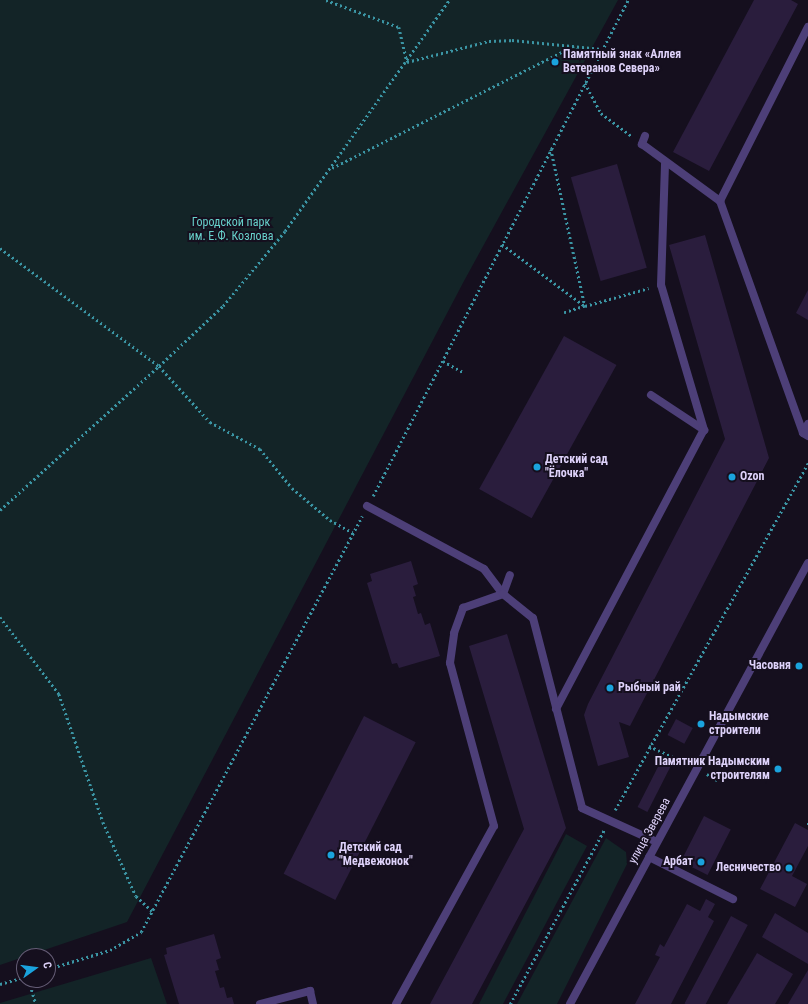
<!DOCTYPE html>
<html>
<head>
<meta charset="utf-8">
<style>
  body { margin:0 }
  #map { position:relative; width:808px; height:1004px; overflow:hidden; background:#150f1e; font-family:"Roboto Condensed",sans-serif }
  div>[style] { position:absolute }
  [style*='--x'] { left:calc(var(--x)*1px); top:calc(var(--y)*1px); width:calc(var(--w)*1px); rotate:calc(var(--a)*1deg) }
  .green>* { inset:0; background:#132427 }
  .building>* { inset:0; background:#2a1d3d; transform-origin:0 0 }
  .path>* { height:2.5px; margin-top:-1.25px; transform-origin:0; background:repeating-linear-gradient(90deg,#3b95a4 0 2px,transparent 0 5px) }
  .service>* { height:8px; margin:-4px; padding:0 4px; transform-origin:4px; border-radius:4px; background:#4d3f78 }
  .tertiary>* { height:8px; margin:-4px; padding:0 4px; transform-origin:4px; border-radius:4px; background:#4d3f78 }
  .dots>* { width:11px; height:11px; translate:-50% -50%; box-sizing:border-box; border:2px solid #150f1e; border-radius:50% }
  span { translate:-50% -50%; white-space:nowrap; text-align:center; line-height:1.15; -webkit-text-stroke:4px #150f1e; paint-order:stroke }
  .poi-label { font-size:12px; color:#ded2fa; font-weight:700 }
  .left { translate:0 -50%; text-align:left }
  .right { translate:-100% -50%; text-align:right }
  .park-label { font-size:12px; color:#67d1cb }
  .street-label { font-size:12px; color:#ded2fa }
  .north { position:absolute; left:16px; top:948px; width:40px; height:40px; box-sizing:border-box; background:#150f1e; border:1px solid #655d76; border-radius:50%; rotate:76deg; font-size:11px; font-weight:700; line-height:16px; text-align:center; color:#ded2fa }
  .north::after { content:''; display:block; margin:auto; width:14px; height:18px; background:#1aa3dd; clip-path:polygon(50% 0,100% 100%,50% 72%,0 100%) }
</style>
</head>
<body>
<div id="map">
  <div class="green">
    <i style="clip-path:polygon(0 0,618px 0,464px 281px,127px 922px,0 965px)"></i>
    <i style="clip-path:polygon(566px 834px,587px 846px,503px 1004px,479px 1004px)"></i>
    <i style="clip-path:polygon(606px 838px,626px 852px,627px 864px,557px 1004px,517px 1004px)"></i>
    <i style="clip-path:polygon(151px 958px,167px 1004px,0 1004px,0 1003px)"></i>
  </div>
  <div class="building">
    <i style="clip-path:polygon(754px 0,791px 0,798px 4px,709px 171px,673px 152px)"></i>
    <i style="left:617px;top:164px;width:108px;height:48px;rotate:74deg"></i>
    <i style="clip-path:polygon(705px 235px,769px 458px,630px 726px,619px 722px,629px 757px,598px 766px,584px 715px,588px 704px,725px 439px,669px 245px)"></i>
    <i style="clip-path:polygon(808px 290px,808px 320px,796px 313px)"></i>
    <i style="left:564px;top:336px;width:60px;height:175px;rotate:29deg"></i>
    <i style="clip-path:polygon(411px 561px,418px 584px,413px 586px,416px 596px,413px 597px,418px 614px,421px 613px,425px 625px,430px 623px,440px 656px,399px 668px,397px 663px,392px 664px,367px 583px,372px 581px,370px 574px)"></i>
    <i style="clip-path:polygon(507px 634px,566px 828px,472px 1004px,430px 1004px,524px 829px,469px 646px)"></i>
    <i style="left:364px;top:716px;width:58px;height:177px;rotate:27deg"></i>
    <i style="left:676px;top:719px;width:19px;height:18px;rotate:28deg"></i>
    <i style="left:663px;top:757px;width:11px;height:56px;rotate:27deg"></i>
    <i style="left:704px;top:816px;width:30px;height:51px;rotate:27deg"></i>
    <i style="clip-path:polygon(795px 823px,808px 830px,808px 846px,792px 876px,807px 884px,795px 907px,760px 889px)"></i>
    <i style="clip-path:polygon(706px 899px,715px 904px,708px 917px,714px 921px,671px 1004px,635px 1004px,660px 957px,655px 955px,660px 944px,664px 947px,687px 904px,700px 911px)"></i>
    <i style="clip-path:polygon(775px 913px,808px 933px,808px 964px,762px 937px)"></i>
    <i style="left:731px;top:916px;width:19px;height:99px;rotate:28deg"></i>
    <i style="clip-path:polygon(214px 934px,221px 958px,216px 960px,219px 970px,215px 971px,220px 988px,224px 987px,227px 998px,232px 997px,234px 1004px,179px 1004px,164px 955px,167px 954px,166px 948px)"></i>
    <i style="clip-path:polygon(757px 953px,793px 974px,775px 1004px,727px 1004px)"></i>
    <i style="clip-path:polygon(808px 970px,808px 1004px,788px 1004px)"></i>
  </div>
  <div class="path">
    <i style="--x:326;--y:0;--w:78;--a:20.3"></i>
    <i style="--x:399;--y:27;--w:36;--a:77"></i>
    <i style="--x:407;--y:62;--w:85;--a:-14.4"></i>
    <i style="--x:489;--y:41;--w:23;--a:-2"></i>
    <i style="--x:512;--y:40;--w:90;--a:5.7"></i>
    <i style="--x:585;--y:83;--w:34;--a:62"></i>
    <i style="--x:601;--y:113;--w:39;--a:37"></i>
    <i style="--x:551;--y:149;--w:161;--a:77.8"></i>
    <i style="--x:585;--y:306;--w:66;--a:-15.7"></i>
    <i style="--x:332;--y:168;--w:271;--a:-26.8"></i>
    <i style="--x:502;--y:244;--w:104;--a:36.8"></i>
    <i style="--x:585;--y:306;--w:22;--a:162"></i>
    <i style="--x:0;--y:248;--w:198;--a:36.6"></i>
    <i style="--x:159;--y:366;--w:88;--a:-43.2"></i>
    <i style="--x:223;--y:306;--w:97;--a:-50.4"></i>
    <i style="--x:285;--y:231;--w:283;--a:-54.6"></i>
    <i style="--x:443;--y:361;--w:23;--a:29"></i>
    <i style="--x:373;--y:496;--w:558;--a:-62.79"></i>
    <i style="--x:0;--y:510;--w:215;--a:-42.2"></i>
    <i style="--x:159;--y:366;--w:76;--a:47.7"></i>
    <i style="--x:210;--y:422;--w:57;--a:28.4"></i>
    <i style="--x:260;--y:449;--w:50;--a:50.6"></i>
    <i style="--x:292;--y:488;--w:50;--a:40.1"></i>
    <i style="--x:330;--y:520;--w:26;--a:29"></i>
    <i style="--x:0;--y:617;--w:97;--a:52.5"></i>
    <i style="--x:59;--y:694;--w:135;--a:71"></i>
    <i style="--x:103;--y:822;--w:81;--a:66"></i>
    <i style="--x:136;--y:896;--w:22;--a:43"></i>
    <i style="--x:649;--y:746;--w:29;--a:25"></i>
    <i style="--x:707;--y:774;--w:12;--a:31"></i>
    <i style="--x:615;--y:810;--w:397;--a:-60.9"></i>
    <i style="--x:807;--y:824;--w:1;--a:0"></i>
    <i style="--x:48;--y:969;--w:65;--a:-17"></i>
    <i style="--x:110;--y:950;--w:36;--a:-30"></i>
    <i style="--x:141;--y:932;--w:471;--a:-62"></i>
    <i style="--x:29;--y:980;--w:25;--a:74"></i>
    <i style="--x:0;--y:984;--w:25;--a:-16"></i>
    <i style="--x:510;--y:1004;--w:198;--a:-61.6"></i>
  </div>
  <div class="service">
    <i style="--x:645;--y:136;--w:9;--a:111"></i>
    <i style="--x:642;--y:144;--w:97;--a:36.2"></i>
    <i style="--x:720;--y:201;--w:246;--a:70.3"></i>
    <i style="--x:720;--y:201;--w:195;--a:-63.2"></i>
    <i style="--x:651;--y:395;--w:64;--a:33.4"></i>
    <i style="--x:808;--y:424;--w:10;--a:119"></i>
    <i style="--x:803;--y:433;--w:6;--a:31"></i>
    <i style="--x:367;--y:506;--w:133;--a:28.3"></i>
    <i style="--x:484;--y:569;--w:31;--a:53"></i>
    <i style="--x:503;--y:594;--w:20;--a:-70"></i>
    <i style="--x:556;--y:709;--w:316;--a:-62.1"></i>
    <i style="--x:704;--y:430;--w:151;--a:-106.5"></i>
    <i style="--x:661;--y:285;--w:123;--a:-88.1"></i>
    <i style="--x:649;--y:857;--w:94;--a:26.6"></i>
    <i style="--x:260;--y:1004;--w:52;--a:-14.6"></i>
    <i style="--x:310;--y:991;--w:13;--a:77"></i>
    <i style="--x:396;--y:1004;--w:203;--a:-61.2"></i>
    <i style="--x:494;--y:826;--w:169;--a:-105.1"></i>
    <i style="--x:450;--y:663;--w:30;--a:-82"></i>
    <i style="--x:454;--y:633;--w:27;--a:-70"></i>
    <i style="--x:463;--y:608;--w:42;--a:-19.3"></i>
    <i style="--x:503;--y:594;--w:38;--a:39"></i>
    <i style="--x:533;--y:618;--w:196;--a:75.5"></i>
    <i style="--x:582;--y:808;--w:82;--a:24.4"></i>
  </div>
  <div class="tertiary">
    <i style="--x:570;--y:1004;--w:501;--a:-61.65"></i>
  </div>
  <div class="dots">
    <i style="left:555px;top:62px;background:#1aa3dd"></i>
    <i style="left:537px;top:467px;background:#1aa3dd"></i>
    <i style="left:732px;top:477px;background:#1aa3dd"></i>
    <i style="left:799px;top:666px;background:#1aa3dd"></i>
    <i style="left:610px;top:688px;background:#1aa3dd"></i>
    <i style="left:701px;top:724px;background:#1aa3dd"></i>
    <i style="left:778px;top:769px;background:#1aa3dd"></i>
    <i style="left:331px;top:855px;background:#1aa3dd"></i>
    <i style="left:701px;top:862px;background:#1aa3dd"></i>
    <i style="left:789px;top:868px;background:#1aa3dd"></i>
  </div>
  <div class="poi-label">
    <span class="left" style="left:563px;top:62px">Памятный знак «Аллея<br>Ветеранов Севера»</span>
    <span class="left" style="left:545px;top:467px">Детский сад<br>"Ёлочка"</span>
    <span class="left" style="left:740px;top:477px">Ozon</span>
    <span class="right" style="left:791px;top:666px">Часовня</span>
    <span class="left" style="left:618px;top:688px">Рыбный рай</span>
    <span class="left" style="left:709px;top:724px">Надымские<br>строители</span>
    <span class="right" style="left:770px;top:769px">Памятник Надымским<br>строителям</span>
    <span class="left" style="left:339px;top:855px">Детский сад<br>"Медвежонок"</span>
    <span class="right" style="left:693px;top:862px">Арбат</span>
    <span class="right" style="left:781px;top:868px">Лесничество</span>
  </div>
  <div class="park-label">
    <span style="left:231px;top:230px">Городской парк<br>им. Е.Ф. Козлова</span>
  </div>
  <div class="street-label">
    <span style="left:650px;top:831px;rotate:-61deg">улица Зверева</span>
  </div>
  <div class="north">С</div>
</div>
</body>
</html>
